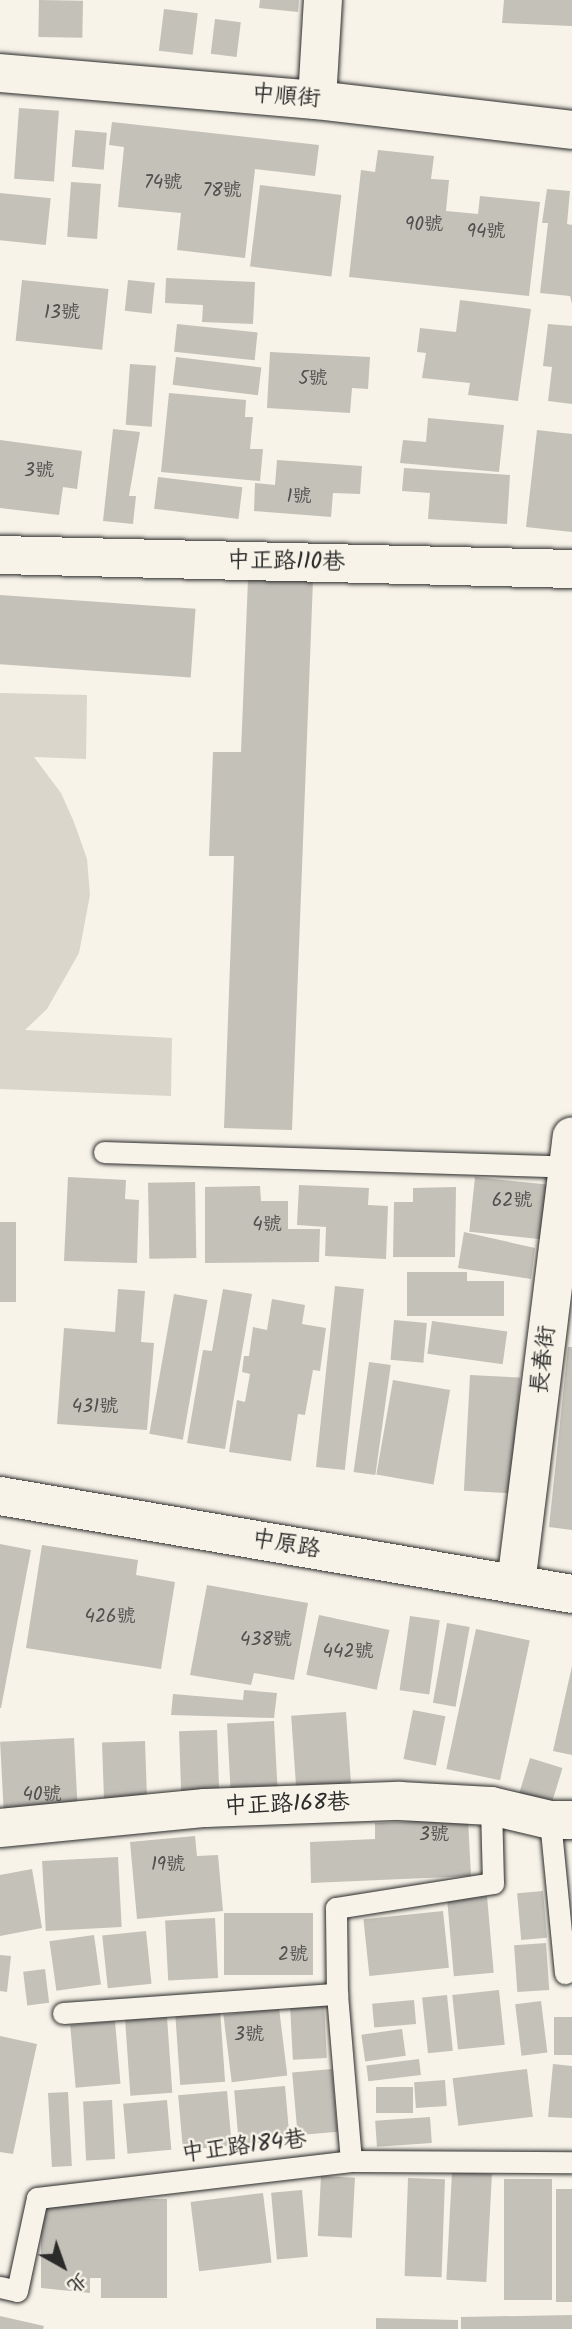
<!DOCTYPE html>
<html>
<head>
<meta charset="utf-8">
<style>
  body { margin:0 }
  #map { position:relative; width:572px; height:2329px; overflow:hidden; background:#f7f3e8; font-family:Kalam,"LXGW WenKai TC",sans-serif }
  div>[style] { position:absolute }
  [style*='--x'] { left:calc(var(--x)*1px); top:calc(var(--y)*1px); width:calc(var(--w)*1px); rotate:calc(var(--a)*1deg) }
  .green>* { inset:0; background:#dad6cc }
  .building>* { inset:0; background:#c4c1b9; transform-origin:0 0 }
  .roads { filter:drop-shadow(0 0 2px #2b2b2b) drop-shadow(0 0 2px #2b2b2b) }
  .service>* { height:21px; margin:-10.5px; padding:0 10.5px; transform-origin:10.5px; border-radius:10.5px; background:#f7f3e8 }
  .minor>* { height:38px; margin:-19px; padding:0 19px; transform-origin:19px; border-radius:19px; background:#f7f3e8 }
  .tertiary>* { height:38px; margin:-19px; padding:0 19px; transform-origin:19px; border-radius:19px; background:#f7f3e8 }
  span { translate:-50% -50%; white-space:nowrap; text-align:center; line-height:1.15; -webkit-text-stroke:5px #f7f3e8; paint-order:stroke }
  .number-label { font-size:19px; color:#51504e }
  .number-label span { -webkit-text-stroke-width:0 }
  .street-label { font-size:23px; color:#2b2b2b }
  .north { position:absolute; left:28px; top:2231px; width:70px; height:70px; -webkit-text-stroke:5px #f7f3e8; paint-order:stroke; rotate:140deg; font-size:19px; font-weight:700; line-height:28px; text-align:center; color:#2b2b2b }
  .north::after { content:''; display:block; margin:auto; width:24px; height:32px; background:#2b2b2b; clip-path:polygon(50% 0,100% 100%,50% 72%,0 100%) }
</style>
</head>
<body>
<div id="map">
  <div class="green">
    <i style="clip-path:polygon(0 693px,87px 695px,86px 759px,34px 757px,61px 793px,74px 822px,87px 859px,90px 895px,79px 953px,47px 1009px,25px 1030px,172px 1038px,171px 1096px,0 1089px)"></i>
  </div>
  <div class="building">
    <i style="left:39px;top:0;width:44px;height:37px;rotate:1deg"></i>
    <i style="clip-path:polygon(260px 0,299px 0,298px 12px,259px 8px)"></i>
    <i style="clip-path:polygon(504px 0,572px 0,572px 26px,502px 23px)"></i>
    <i style="left:164px;top:9px;width:34px;height:42px;rotate:7deg"></i>
    <i style="left:215px;top:19px;width:26px;height:35px;rotate:7deg"></i>
    <i style="left:19px;top:108px;width:40px;height:71px;rotate:4deg"></i>
    <i style="clip-path:polygon(112px 122px,319px 145px,315px 176px,255px 169px,245px 258px,177px 250px,181px 213px,118px 207px,124px 147px,109px 145px)"></i>
    <i style="left:75px;top:130px;width:32px;height:37px;rotate:5deg"></i>
    <i style="clip-path:polygon(378px 150px,434px 156px,431px 179px,449px 180px,446px 211px,478px 214px,480px 196px,540px 202px,529px 296px,349px 277px,361px 170px,375px 172px)"></i>
    <i style="left:71px;top:182px;width:30px;height:55px;rotate:4deg"></i>
    <i style="left:260px;top:185px;width:82px;height:82px;rotate:7deg"></i>
    <i style="clip-path:polygon(547px 189px,570px 191px,567px 224px,572px 225px,572px 304px,570px 296px,540px 293px,548px 223px,542px 223px)"></i>
    <i style="left:0;top:193px;width:51px;height:47px;rotate:6deg"></i>
    <i style="clip-path:polygon(166px 278px,255px 282px,253px 324px,202px 322px,203px 305px,165px 303px)"></i>
    <i style="left:22px;top:280px;width:87px;height:61px;rotate:6deg"></i>
    <i style="left:128px;top:280px;width:27px;height:31px;rotate:6deg"></i>
    <i style="clip-path:polygon(460px 300px,531px 309px,518px 401px,468px 395px,470px 383px,422px 378px,426px 353px,417px 352px,420px 328px,456px 332px)"></i>
    <i style="left:177px;top:324px;width:81px;height:28px;rotate:6deg"></i>
    <i style="clip-path:polygon(548px 324px,572px 326px,572px 404px,548px 401px,552px 367px,543px 366px)"></i>
    <i style="clip-path:polygon(270px 352px,370px 357px,368px 389px,352px 388px,350px 413px,267px 408px)"></i>
    <i style="left:176px;top:357px;width:86px;height:28px;rotate:7deg"></i>
    <i style="left:130px;top:364px;width:26px;height:61px;rotate:4deg"></i>
    <i style="clip-path:polygon(169px 393px,246px 400px,245px 417px,253px 417px,250px 449px,263px 449px,260px 481px,161px 472px)"></i>
    <i style="clip-path:polygon(428px 418px,504px 425px,499px 472px,400px 463px,403px 440px,426px 442px)"></i>
    <i style="clip-path:polygon(113px 429px,140px 432px,129px 496px,136px 496px,133px 524px,103px 521px)"></i>
    <i style="clip-path:polygon(537px 430px,572px 434px,572px 532px,526px 527px)"></i>
    <i style="clip-path:polygon(0 440px,82px 451px,77px 489px,63px 487px,59px 515px,0 508px)"></i>
    <i style="clip-path:polygon(277px 460px,362px 466px,360px 494px,333px 493px,331px 517px,254px 511px,255px 483px,275px 485px)"></i>
    <i style="clip-path:polygon(404px 468px,510px 475px,507px 524px,428px 519px,430px 493px,402px 491px)"></i>
    <i style="left:158px;top:477px;width:85px;height:32px;rotate:7deg"></i>
    <i style="clip-path:polygon(248px 579px,313px 580px,292px 1130px,224px 1128px,234px 856px,209px 856px,213px 752px,241px 752px)"></i>
    <i style="left:0;top:595px;width:196px;height:69px;rotate:4deg"></i>
    <i style="clip-path:polygon(68px 1177px,126px 1180px,125px 1199px,139px 1200px,137px 1263px,64px 1261px)"></i>
    <i style="left:475px;top:1177px;width:72px;height:55px;rotate:6deg"></i>
    <i style="left:195px;top:1182px;width:76px;height:47px;rotate:89deg"></i>
    <i style="clip-path:polygon(299px 1185px,369px 1188px,368px 1205px,388px 1206px,386px 1259px,325px 1256px,326px 1227px,297px 1225px)"></i>
    <i style="clip-path:polygon(260px 1186px,261px 1201px,288px 1201px,288px 1229px,320px 1229px,319px 1262px,205px 1263px,205px 1187px)"></i>
    <i style="clip-path:polygon(456px 1187px,455px 1257px,393px 1257px,394px 1202px,413px 1202px,413px 1188px)"></i>
    <i style="left:0;top:1222px;width:16px;height:80px"></i>
    <i style="clip-path:polygon(464px 1232px,535px 1248px,531px 1279px,458px 1268px)"></i>
    <i style="clip-path:polygon(407px 1272px,467px 1272px,467px 1281px,504px 1281px,504px 1316px,407px 1316px)"></i>
    <i style="left:335px;top:1286px;width:29px;height:182px;rotate:6deg"></i>
    <i style="clip-path:polygon(118px 1289px,145px 1291px,141px 1342px,154px 1343px,147px 1430px,57px 1424px,64px 1328px,115px 1332px)"></i>
    <i style="clip-path:polygon(223px 1289px,252px 1294px,225px 1449px,187px 1443px,203px 1350px,212px 1351px)"></i>
    <i style="left:174px;top:1294px;width:34px;height:142px;rotate:10deg"></i>
    <i style="clip-path:polygon(272px 1299px,305px 1305px,302px 1324px,326px 1328px,320px 1371px,313px 1370px,305px 1415px,298px 1414px,291px 1461px,229px 1452px,237px 1400px,245px 1402px,250px 1374px,242px 1372px,244px 1356px,249px 1356px,253px 1327px,267px 1330px)"></i>
    <i style="left:394px;top:1320px;width:33px;height:40px;rotate:5deg"></i>
    <i style="left:432px;top:1321px;width:76px;height:33px;rotate:8deg"></i>
    <i style="clip-path:polygon(568px 1347px,572px 1347px,572px 1530px,549px 1527px)"></i>
    <i style="left:369px;top:1362px;width:22px;height:111px;rotate:8deg"></i>
    <i style="left:470px;top:1375px;width:50px;height:116px;rotate:3deg"></i>
    <i style="left:393px;top:1380px;width:58px;height:96px;rotate:10deg"></i>
    <i style="clip-path:polygon(0 1544px,31px 1550px,1px 1708px,0 1708px)"></i>
    <i style="clip-path:polygon(42px 1545px,138px 1560px,136px 1575px,175px 1582px,161px 1669px,26px 1648px)"></i>
    <i style="clip-path:polygon(207px 1585px,308px 1603px,294px 1680px,254px 1673px,251px 1685px,190px 1675px)"></i>
    <i style="left:319px;top:1615px;width:72px;height:61px;rotate:12deg"></i>
    <i style="left:410px;top:1616px;width:30px;height:75px;rotate:8deg"></i>
    <i style="left:447px;top:1623px;width:23px;height:81px;rotate:10deg"></i>
    <i style="left:476px;top:1629px;width:55px;height:143px;rotate:12deg"></i>
    <i style="clip-path:polygon(572px 1666px,572px 1755px,553px 1751px)"></i>
    <i style="clip-path:polygon(244px 1690px,277px 1693px,274px 1718px,171px 1715px,173px 1694px,243px 1700px)"></i>
    <i style="left:413px;top:1710px;width:33px;height:50px;rotate:11deg"></i>
    <i style="left:346px;top:1712px;width:75px;height:55px;rotate:86deg"></i>
    <i style="left:274px;top:1721px;width:66px;height:47px;rotate:87deg"></i>
    <i style="left:217px;top:1730px;width:71px;height:38px;rotate:88deg"></i>
    <i style="left:74px;top:1738px;width:74px;height:74px;rotate:87deg"></i>
    <i style="left:145px;top:1741px;width:68px;height:43px;rotate:88deg"></i>
    <i style="left:530px;top:1758px;width:34px;height:41px;rotate:17deg"></i>
    <i style="clip-path:polygon(468px 1819px,471px 1876px,311px 1883px,310px 1842px,375px 1839px,375px 1823px)"></i>
    <i style="clip-path:polygon(195px 1836px,197px 1856px,218px 1855px,223px 1911px,137px 1919px,130px 1842px)"></i>
    <i style="left:118px;top:1857px;width:70px;height:76px;rotate:87deg"></i>
    <i style="clip-path:polygon(32px 1869px,42px 1928px,0 1936px,0 1875px)"></i>
    <i style="left:543px;top:1891px;width:47px;height:26px;rotate:85deg"></i>
    <i style="left:487px;top:1896px;width:77px;height:40px;rotate:85deg"></i>
    <i style="left:443px;top:1911px;width:57px;height:80px;rotate:84deg"></i>
    <i style="left:313px;top:1913px;width:62px;height:89px;rotate:90deg"></i>
    <i style="left:215px;top:1918px;width:60px;height:50px;rotate:87deg"></i>
    <i style="left:146px;top:1931px;width:53px;height:44px;rotate:84deg"></i>
    <i style="left:94px;top:1935px;width:50px;height:45px;rotate:82deg"></i>
    <i style="left:546px;top:1943px;width:47px;height:32px;rotate:86deg"></i>
    <i style="clip-path:polygon(0 1955px,11px 1956px,7px 1992px,0 1991px)"></i>
    <i style="left:45px;top:1969px;width:34px;height:22px;rotate:83deg"></i>
    <i style="left:499px;top:1990px;width:55px;height:47px;rotate:84deg"></i>
    <i style="left:447px;top:1995px;width:56px;height:25px;rotate:84deg"></i>
    <i style="left:414px;top:2000px;width:24px;height:42px;rotate:85deg"></i>
    <i style="left:541px;top:2001px;width:52px;height:26px;rotate:83deg"></i>
    <i style="left:324px;top:2004px;width:54px;height:34px;rotate:87deg"></i>
    <i style="left:279px;top:2008px;width:68px;height:56px;rotate:83deg"></i>
    <i style="left:220px;top:2009px;width:73px;height:45px;rotate:86deg"></i>
    <i style="left:167px;top:2017px;width:76px;height:42px;rotate:86deg"></i>
    <i style="left:572px;top:2017px;width:38px;height:18px;rotate:90deg"></i>
    <i style="left:115px;top:2021px;width:63px;height:45px;rotate:85deg"></i>
    <i style="left:402px;top:2029px;width:27px;height:41px;rotate:82deg"></i>
    <i style="clip-path:polygon(0 2036px,37px 2044px,13px 2154px,0 2152px)"></i>
    <i style="left:419px;top:2059px;width:16px;height:53px;rotate:83deg"></i>
    <i style="clip-path:polygon(553px 2064px,572px 2066px,572px 2118px,548px 2117px)"></i>
    <i style="left:332px;top:2069px;width:63px;height:40px;rotate:85deg"></i>
    <i style="left:527px;top:2069px;width:48px;height:75px;rotate:83deg"></i>
    <i style="left:445px;top:2080px;width:26px;height:31px;rotate:86deg"></i>
    <i style="left:285px;top:2086px;width:54px;height:51px;rotate:85deg"></i>
    <i style="left:376px;top:2087px;width:37px;height:26px"></i>
    <i style="left:227px;top:2091px;width:55px;height:49px;rotate:85deg"></i>
    <i style="left:68px;top:2092px;width:74px;height:20px;rotate:87deg"></i>
    <i style="left:112px;top:2100px;width:59px;height:29px;rotate:87deg"></i>
    <i style="left:167px;top:2100px;width:50px;height:44px;rotate:85deg"></i>
    <i style="left:430px;top:2117px;width:26px;height:55px;rotate:86deg"></i>
    <i style="left:452px;top:2172px;width:40px;height:108px;rotate:3deg"></i>
    <i style="left:321px;top:2176px;width:34px;height:60px;rotate:3deg"></i>
    <i style="left:408px;top:2178px;width:37px;height:98px;rotate:2deg"></i>
    <i style="left:504px;top:2179px;width:48px;height:121px"></i>
    <i style="left:556px;top:2189px;width:16px;height:113px"></i>
    <i style="left:302px;top:2190px;width:67px;height:31px;rotate:85deg"></i>
    <i style="left:263px;top:2193px;width:70px;height:73px;rotate:83deg"></i>
    <i style="clip-path:polygon(167px 2199px,167px 2298px,101px 2298px,101px 2278px,90px 2278px,90px 2293px,41px 2288px,41px 2200px)"></i>
    <i style="clip-path:polygon(572px 2315px,572px 2329px,461px 2329px,461px 2317px)"></i>
    <i style="clip-path:polygon(0 2316px,44px 2326px,43px 2329px,0 2329px)"></i>
    <i style="clip-path:polygon(376px 2318px,458px 2320px,458px 2329px,376px 2329px)"></i>
  </div>
  <div class="roads">
    <div class="service">
      <i style="--x:104;--y:1152;--w:465;--a:1.8"></i>
      <i style="--x:550;--y:1820;--w:154;--a:84.4"></i>
      <i style="--x:63;--y:2013;--w:275;--a:-4"></i>
      <i style="--x:351;--y:2161;--w:168;--a:-94.8"></i>
      <i style="--x:337;--y:1994;--w:86;--a:-90.7"></i>
      <i style="--x:336;--y:1908;--w:159;--a:-9"></i>
      <i style="--x:493;--y:1883;--w:77;--a:-91.5"></i>
      <i style="--x:0;--y:2287;--w:17;--a:13"></i>
      <i style="--x:17;--y:2291;--w:95;--a:-77.9"></i>
      <i style="--x:37;--y:2198;--w:316;--a:-6.7"></i>
      <i style="--x:351;--y:2161;--w:221;--a:0.3"></i>
    </div>
    <div class="minor">
      <i style="--x:0;--y:73;--w:318;--a:4.9"></i>
      <i style="--x:317;--y:100;--w:257;--a:6.7"></i>
      <i style="--x:317;--y:100;--w:100;--a:-86.6"></i>
      <i style="--x:0;--y:555;--w:572;--a:1.4"></i>
      <i style="--x:516;--y:1584;--w:451;--a:-82.9"></i>
      <i style="--x:0;--y:1828;--w:206;--a:-5.6"></i>
      <i style="--x:205;--y:1808;--w:195;--a:-2.1"></i>
      <i style="--x:400;--y:1801;--w:91;--a:3.1"></i>
      <i style="--x:491;--y:1806;--w:61;--a:13.3"></i>
      <i style="--x:550;--y:1820;--w:22;--a:0"></i>
    </div>
    <div class="tertiary">
      <i style="--x:0;--y:1496;--w:580;--a:9.72"></i>
    </div>
  </div>
  <div class="number-label">
    <span style="left:163px;top:184px">74號</span>
    <span style="left:222px;top:192px">78號</span>
    <span style="left:424px;top:226px">90號</span>
    <span style="left:486px;top:233px">94號</span>
    <span style="left:62px;top:314px">13號</span>
    <span style="left:313px;top:380px">5號</span>
    <span style="left:39px;top:472px">3號</span>
    <span style="left:299px;top:498px">1號</span>
    <span style="left:512px;top:1202px">62號</span>
    <span style="left:267px;top:1226px">4號</span>
    <span style="left:95px;top:1408px">431號</span>
    <span style="left:110px;top:1618px">426號</span>
    <span style="left:266px;top:1641px">438號</span>
    <span style="left:348px;top:1653px">442號</span>
    <span style="left:42px;top:1796px">40號</span>
    <span style="left:434px;top:1836px">3號</span>
    <span style="left:168px;top:1866px">19號</span>
    <span style="left:293px;top:1956px">2號</span>
    <span style="left:249px;top:2036px">3號</span>
  </div>
  <div class="street-label">
    <span style="left:286px;top:97px;rotate:5deg">中順街</span>
    <span style="left:286px;top:562px;rotate:1deg">中正路110巷</span>
    <span style="left:544px;top:1360px;rotate:-83deg">長春街</span>
    <span style="left:286px;top:1545px;rotate:10deg">中原路</span>
    <span style="left:287px;top:1805px;rotate:-2deg">中正路168巷</span>
    <span style="left:244px;top:2147px;rotate:-7deg">中正路184巷</span>
  </div>
  <div class="north">北</div>
</div>
</body>
</html>
